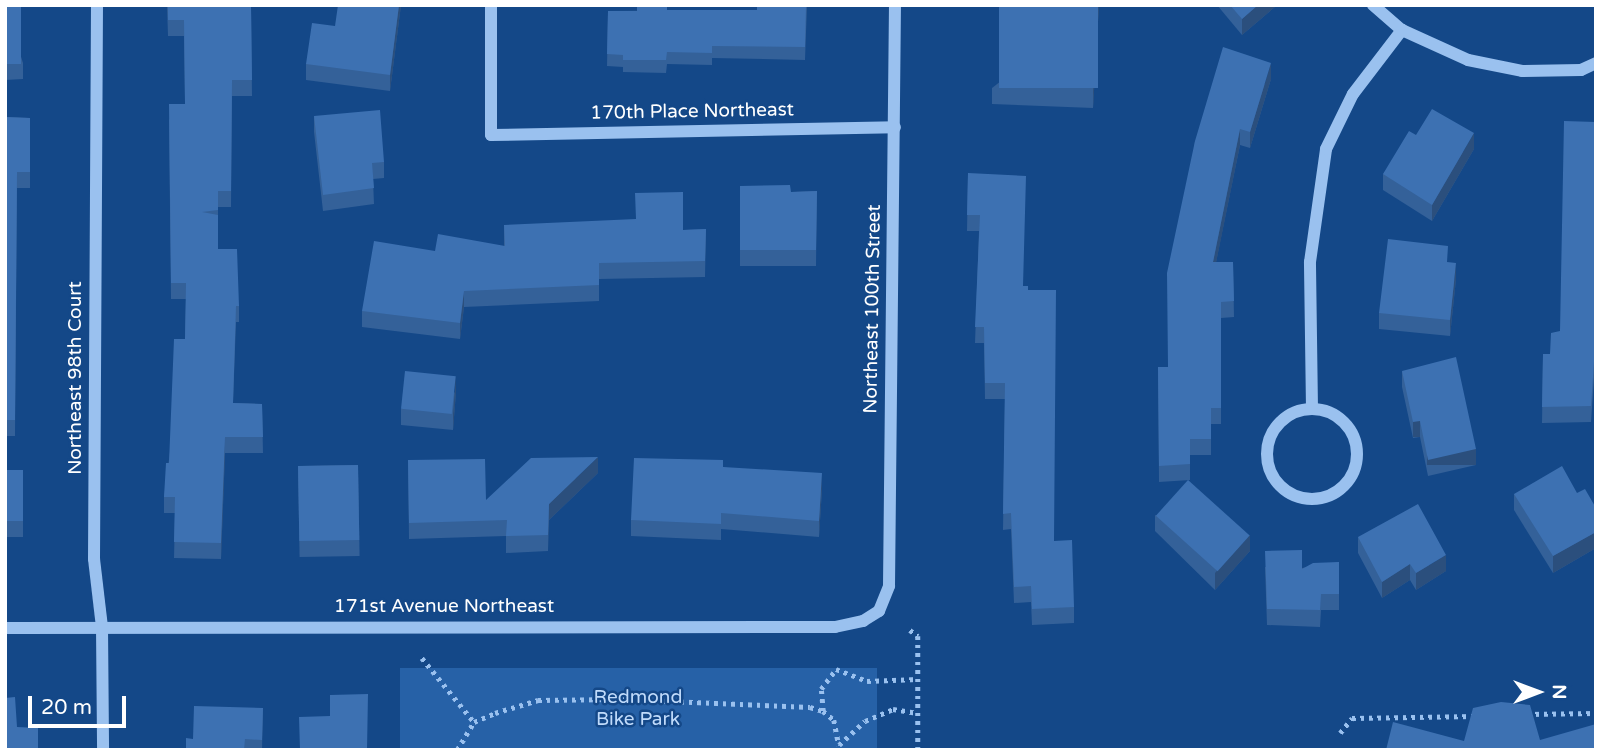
<!DOCTYPE html>
<html>
<head>
<meta charset="utf-8">
<style>
  body { margin:0 }
  #map { position:relative; width:1601px; height:755px; overflow:hidden; background:#144888; font-family:"Varela Round",sans-serif }
  div>[style] { position:absolute }
  [style*='--x'] { left:calc(var(--x)*1px); top:calc(var(--y)*1px); width:calc(var(--w)*1px); rotate:calc(var(--a)*1deg) }
  .green>* { inset:0; background:#2661a7; transform-origin:0 0 }
  .path>* { height:4.5px; margin-top:-2.25px; transform-origin:0; background:repeating-linear-gradient(90deg,#9ac1ef 0 3.5px,transparent 0 8.5px) }
  .minor>* { height:12px; margin:-6px; padding:0 6px; transform-origin:6px; border-radius:6px; background:#9ac1ef }
  .minor>.ring { margin:-6px; padding:0; box-sizing:content-box; background:none; border:12px solid #9ac1ef; border-radius:50% }
  .wall>* { inset:0; background:#346199; transform-origin:0 0 }
  .shaded-wall>* { inset:0; background:#2b4f7d; transform-origin:0 0 }
  .building>* { inset:0; background:#3d71b2; transform-origin:0 0 }
  span { translate:-50% -50%; white-space:nowrap; text-align:center; line-height:1.15; -webkit-text-stroke:5px #144888; paint-order:stroke }
  .street-label { font-size:19px; color:#fff }
  .park-label { font-size:19px; color:#c0dbfb }
  .frame { position:absolute; inset:0; border:7px solid #fff; pointer-events:none }
  .north { position:absolute; left:1503px; top:657px; width:70px; height:70px; -webkit-text-stroke:5px #144888; paint-order:stroke; rotate:90deg; font-size:19px; font-weight:700; line-height:28px; text-align:center; color:#fff }
  .north::after { content:''; display:block; margin:auto; width:24px; height:32px; background:#fff; clip-path:polygon(50% 0,100% 100%,50% 72%,0 100%) }
  .scale { position:absolute; left:28px; top:696px; width:98px; height:32px; box-sizing:border-box; border:4px solid #fff; border-top:0; padding-left:9px; font-size:21px; line-height:24px; white-space:nowrap; color:#fff; -webkit-text-stroke:5px #144888; paint-order:stroke }
</style>
</head>
<body>
<div id="map">
  <div class="green">
    <i style="left:400px;top:668px;width:477px;height:82px"></i>
  </div>
  <div class="path">
    <i style="--x:910;--y:630;--w:10;--a:37"></i>
    <i style="--x:918;--y:636;--w:114;--a:90"></i>
    <i style="--x:422;--y:658;--w:82;--a:50.9"></i>
    <i style="--x:823;--y:711;--w:22;--a:-95"></i>
    <i style="--x:821;--y:689;--w:25;--a:-53"></i>
    <i style="--x:836;--y:669;--w:33;--a:21"></i>
    <i style="--x:867;--y:681;--w:51;--a:-2.2"></i>
    <i style="--x:1527;--y:714;--w:69;--a:-0.8"></i>
    <i style="--x:1340;--y:733;--w:19;--a:-51"></i>
    <i style="--x:1352;--y:718;--w:124;--a:-0.9"></i>
    <i style="--x:839;--y:745;--w:35;--a:-43"></i>
    <i style="--x:865;--y:721;--w:30;--a:-23"></i>
    <i style="--x:893;--y:709;--w:25;--a:9"></i>
    <i style="--x:457;--y:750;--w:33;--a:-59"></i>
    <i style="--x:474;--y:722;--w:23;--a:-23"></i>
    <i style="--x:495;--y:713;--w:45;--a:-16.8"></i>
    <i style="--x:538;--y:700;--w:83;--a:-0.7"></i>
    <i style="--x:621;--y:699;--w:189;--a:2.4"></i>
    <i style="--x:810;--y:707;--w:14;--a:17"></i>
    <i style="--x:823;--y:711;--w:14;--a:39"></i>
    <i style="--x:834;--y:720;--w:26;--a:79"></i>
  </div>
  <div class="minor">
    <i style="--x:97;--y:5;--w:554;--a:90.31"></i>
    <i style="--x:94;--y:559;--w:68;--a:83.3"></i>
    <i style="--x:102;--y:627;--w:123;--a:89.5"></i>
    <i style="--x:491;--y:5;--w:130;--a:90"></i>
    <i style="--x:491;--y:135;--w:404;--a:-1.1"></i>
    <i style="--x:1373;--y:5;--w:38;--a:41"></i>
    <i style="--x:1402;--y:30;--w:72;--a:24.4"></i>
    <i style="--x:1468;--y:60;--w:55;--a:11.5"></i>
    <i style="--x:1522;--y:71;--w:59;--a:-1"></i>
    <i style="--x:1581;--y:70;--w:17;--a:-25"></i>
    <i class="ring" style="left:1267px;top:409px;width:78px;height:78px"></i>
    <i style="--x:1312;--y:409;--w:147;--a:-90.8"></i>
    <i style="--x:1310;--y:262;--w:114;--a:-81.9"></i>
    <i style="--x:1326;--y:149;--w:61;--a:-63.9"></i>
    <i style="--x:1353;--y:94;--w:81;--a:-52.6"></i>
    <i style="--x:5;--y:628;--w:830;--a:-0.07"></i>
    <i style="--x:835;--y:627;--w:29;--a:-12"></i>
    <i style="--x:863;--y:621;--w:19;--a:-32"></i>
    <i style="--x:879;--y:611;--w:27;--a:-68"></i>
    <i style="--x:889;--y:586;--w:581;--a:-89.41"></i>
  </div>
  <div class="wall">
    <i style="clip-path:polygon(5px 5px,23px 63px,23px 79px,5px 80px)"></i>
    <i style="clip-path:polygon(167px 5px,251px 5px,252px 96px,232px 96px,231px 207px,218px 207px,218px 249px,239px 306px,239px 322px,236px 322px,233px 403px,262px 404px,263px 453px,225px 453px,221px 559px,174px 558px,175px 513px,164px 513px,164px 497px,185px 339px,186px 299px,171px 299px,169px 120px,185px 104px,184px 36px,168px 36px)"></i>
    <i style="clip-path:polygon(401px 5px,390px 91px,306px 80px,306px 64px,335px 26px)"></i>
    <i style="clip-path:polygon(807px 5px,805px 60px,712px 58px,712px 65px,667px 64px,666px 73px,623px 72px,623px 67px,607px 66px,608px 11px,757px 10px)"></i>
    <i style="clip-path:polygon(1099px 5px,1093px 108px,992px 104px,992px 88px)"></i>
    <i style="clip-path:polygon(1217px 5px,1276px 5px,1276px 6px,1242px 35px)"></i>
    <i style="clip-path:polygon(1271px 79px,1250px 148px,1240px 145px,1216px 262px,1233px 262px,1234px 317px,1221px 318px,1221px 424px,1211px 424px,1211px 455px,1190px 455px,1190px 480px,1159px 482px,1158px 367px,1168px 367px,1195px 141px)"></i>
    <i style="clip-path:polygon(314px 116px,384px 162px,384px 178px,373px 179px,374px 204px,323px 211px,314px 132px)"></i>
    <i style="clip-path:polygon(5px 117px,30px 118px,30px 188px,17px 188px,15px 436px,5px 436px)"></i>
    <i style="clip-path:polygon(1596px 122px,1596px 378px,1594px 378px,1591px 422px,1542px 423px,1543px 354px,1550px 354px,1560px 331px)"></i>
    <i style="clip-path:polygon(1474px 149px,1432px 221px,1383px 190px,1383px 174px)"></i>
    <i style="clip-path:polygon(968px 173px,1023px 286px,1054px 541px,1074px 607px,1074px 623px,1032px 625px,1031px 602px,1014px 603px,1011px 529px,1003px 530px,1005px 399px,985px 399px,984px 343px,975px 343px,979px 231px,967px 231px)"></i>
    <i style="clip-path:polygon(740px 186px,791px 192px,817px 191px,816px 266px,740px 266px)"></i>
    <i style="clip-path:polygon(504px 225px,683px 230px,706px 229px,705px 277px,599px 279px,599px 301px,464px 307px,460px 339px,362px 327px,362px 311px,435px 251px,504px 246px)"></i>
    <i style="clip-path:polygon(1456px 279px,1450px 336px,1379px 329px,1379px 313px)"></i>
    <i style="clip-path:polygon(1402px 371px,1476px 465px,1428px 476px,1420px 437px,1413px 438px,1402px 387px)"></i>
    <i style="clip-path:polygon(456px 392px,453px 430px,401px 425px,401px 409px)"></i>
    <i style="clip-path:polygon(408px 460px,486px 500px,598px 473px,549px 520px,548px 551px,506px 553px,506px 536px,409px 539px)"></i>
    <i style="left:358px;top:465px;width:91px;height:60px;rotate:89deg"></i>
    <i style="clip-path:polygon(723px 467px,822px 489px,819px 537px,721px 529px,721px 540px,631px 536px,631px 520px)"></i>
    <i style="left:5px;top:470px;width:18px;height:67px"></i>
    <i style="clip-path:polygon(1577px 493px,1596px 508px,1596px 548px,1553px 573px,1514px 510px,1514px 494px)"></i>
    <i style="clip-path:polygon(1155px 515px,1250px 551px,1215px 590px,1155px 531px)"></i>
    <i style="clip-path:polygon(1358px 537px,1446px 571px,1416px 590px,1410px 580px,1382px 598px,1358px 553px)"></i>
    <i style="clip-path:polygon(1339px 562px,1339px 610px,1321px 610px,1320px 627px,1267px 625px,1265px 567px,1302px 568px)"></i>
    <i style="clip-path:polygon(263px 708px,262px 750px,186px 750px,193px 739px)"></i>
  </div>
  <div class="shaded-wall">
    <i style="clip-path:polygon(399px 5px,401px 5px,390px 91px,390px 75px)"></i>
    <i style="clip-path:polygon(1098px 5px,1099px 5px,1093px 108px,1093px 92px)"></i>
    <i style="clip-path:polygon(1258px 5px,1276px 5px,1276px 6px,1242px 35px,1242px 19px)"></i>
    <i style="clip-path:polygon(1271px 63px,1271px 79px,1250px 148px,1250px 132px)"></i>
    <i style="clip-path:polygon(1240px 129px,1240px 145px,1213px 278px,1213px 262px)"></i>
    <i style="clip-path:polygon(1474px 133px,1474px 149px,1432px 221px,1432px 205px)"></i>
    <i style="clip-path:polygon(1456px 263px,1456px 279px,1450px 336px,1450px 320px)"></i>
    <i style="clip-path:polygon(464px 291px,464px 307px,460px 339px,460px 323px)"></i>
    <i style="clip-path:polygon(456px 376px,456px 392px,453px 430px,453px 414px)"></i>
    <i style="left:1420px;top:421px;width:16px;height:7px;rotate:90deg"></i>
    <i style="clip-path:polygon(225px 437px,225px 453px,221px 559px,221px 543px)"></i>
    <i style="left:1476px;top:449px;width:16px;height:49px;rotate:90deg"></i>
    <i style="clip-path:polygon(598px 457px,598px 473px,549px 520px,548px 551px,549px 504px)"></i>
    <i style="clip-path:polygon(822px 473px,822px 489px,819px 537px,819px 521px)"></i>
    <i style="clip-path:polygon(1596px 532px,1596px 548px,1553px 573px,1553px 556px)"></i>
    <i style="clip-path:polygon(1250px 535px,1250px 551px,1215px 590px,1215px 573px)"></i>
    <i style="clip-path:polygon(1446px 555px,1446px 571px,1416px 590px,1416px 573px)"></i>
    <i style="clip-path:polygon(1410px 564px,1410px 580px,1382px 598px,1382px 582px)"></i>
  </div>
  <div class="building">
    <i style="left:5px;top:5px;width:16px;height:59px"></i>
    <i style="clip-path:polygon(168px 5px,251px 5px,252px 80px,232px 80px,231px 191px,218px 191px,218px 210px,202px 212px,218px 215px,218px 249px,237px 249px,239px 306px,236px 306px,233px 403px,262px 404px,263px 437px,225px 437px,221px 543px,174px 542px,175px 497px,164px 497px,166px 463px,169px 463px,174px 339px,185px 339px,186px 283px,171px 283px,169px 104px,185px 104px,184px 20px,168px 20px)"></i>
    <i style="clip-path:polygon(338px 5px,399px 5px,390px 75px,306px 64px,312px 23px,335px 26px)"></i>
    <i style="clip-path:polygon(637px 5px,667px 5px,667px 10px,757px 10px,757px 5px,806px 5px,805px 47px,712px 46px,712px 53px,667px 52px,666px 60px,623px 60px,623px 55px,607px 54px,608px 11px,637px 11px)"></i>
    <i style="left:999px;top:5px;width:99px;height:83px"></i>
    <i style="clip-path:polygon(1230px 5px,1258px 5px,1242px 19px)"></i>
    <i style="clip-path:polygon(1223px 47px,1271px 63px,1250px 132px,1240px 129px,1213px 262px,1233px 262px,1234px 301px,1221px 302px,1221px 408px,1211px 408px,1211px 439px,1190px 439px,1190px 464px,1159px 466px,1158px 367px,1168px 367px,1167px 273px,1195px 141px)"></i>
    <i style="clip-path:polygon(1432px 109px,1474px 133px,1432px 205px,1383px 174px,1409px 131px,1416px 135px)"></i>
    <i style="clip-path:polygon(380px 110px,384px 162px,372px 163px,374px 188px,323px 195px,314px 116px)"></i>
    <i style="clip-path:polygon(5px 117px,30px 118px,30px 172px,17px 172px,15px 420px,5px 420px)"></i>
    <i style="clip-path:polygon(1564px 121px,1596px 122px,1596px 362px,1594px 362px,1591px 406px,1542px 407px,1543px 354px,1550px 354px,1551px 333px,1560px 331px)"></i>
    <i style="clip-path:polygon(968px 173px,1026px 176px,1023px 286px,1028px 286px,1028px 290px,1056px 290px,1054px 541px,1072px 540px,1074px 607px,1032px 609px,1031px 586px,1014px 587px,1011px 513px,1003px 514px,1005px 383px,985px 383px,984px 327px,975px 327px,980px 215px,967px 215px)"></i>
    <i style="clip-path:polygon(790px 185px,791px 192px,817px 191px,816px 250px,740px 250px,740px 186px)"></i>
    <i style="clip-path:polygon(683px 192px,683px 230px,706px 229px,705px 261px,599px 263px,599px 285px,464px 291px,460px 323px,362px 311px,374px 241px,435px 251px,438px 234px,505px 246px,504px 225px,636px 219px,635px 193px)"></i>
    <i style="clip-path:polygon(1388px 239px,1448px 246px,1447px 262px,1456px 263px,1450px 320px,1379px 313px)"></i>
    <i style="clip-path:polygon(1456px 357px,1476px 449px,1428px 460px,1420px 421px,1413px 422px,1402px 371px)"></i>
    <i style="left:405px;top:371px;width:51px;height:38px;rotate:6deg"></i>
    <i style="clip-path:polygon(598px 457px,549px 504px,548px 535px,506px 536px,507px 520px,409px 523px,408px 460px,485px 459px,486px 500px,531px 458px)"></i>
    <i style="clip-path:polygon(634px 458px,723px 460px,723px 467px,822px 473px,819px 521px,721px 513px,721px 524px,631px 520px)"></i>
    <i style="left:358px;top:465px;width:75px;height:60px;rotate:89deg"></i>
    <i style="clip-path:polygon(1562px 466px,1577px 493px,1585px 489px,1596px 508px,1596px 532px,1553px 556px,1514px 494px)"></i>
    <i style="left:5px;top:470px;width:18px;height:51px"></i>
    <i style="left:1188px;top:480px;width:83px;height:48px;rotate:42deg"></i>
    <i style="clip-path:polygon(1418px 504px,1446px 555px,1416px 573px,1410px 564px,1382px 582px,1358px 537px)"></i>
    <i style="clip-path:polygon(1302px 550px,1302px 569px,1313px 563px,1339px 562px,1339px 594px,1321px 594px,1320px 610px,1267px 609px,1265px 551px)"></i>
    <i style="clip-path:polygon(368px 694px,367px 750px,300px 750px,299px 717px,330px 716px,330px 695px)"></i>
    <i style="clip-path:polygon(15px 697px,17px 727px,38px 728px,38px 750px,5px 750px,5px 698px)"></i>
    <i style="clip-path:polygon(1501px 702px,1530px 705px,1540px 740px,1596px 724px,1596px 750px,1386px 750px,1393px 722px,1464px 741px,1473px 708px)"></i>
    <i style="clip-path:polygon(194px 706px,263px 708px,262px 740px,245px 739px,244px 750px,186px 750px,186px 738px,193px 739px)"></i>
  </div>
  <div class="street-label">
    <span style="left:692px;top:112px;rotate:-1deg">170th Place Northeast</span>
    <span style="left:873px;top:309px;rotate:-89deg">Northeast 100th Street</span>
    <span style="left:76px;top:378px;rotate:-90deg">Northeast 98th Court</span>
    <span style="left:444px;top:607px">171st Avenue Northeast</span>
  </div>
  <div class="park-label">
    <span style="left:638px;top:709px">Redmond<br>Bike Park</span>
  </div>
  <div class="frame"></div>
  <div class="north">N</div>
  <div class="scale">20 m</div>
</div>
</body>
</html>
